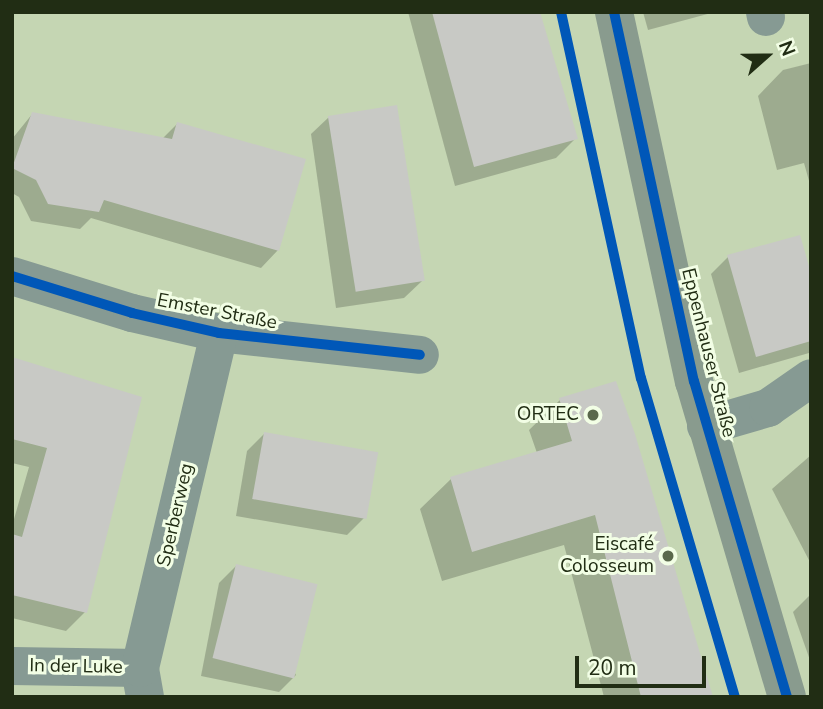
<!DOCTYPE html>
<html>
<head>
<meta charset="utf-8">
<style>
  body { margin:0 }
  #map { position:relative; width:823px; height:709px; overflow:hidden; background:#c5d6b3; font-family:"Nunito Sans",sans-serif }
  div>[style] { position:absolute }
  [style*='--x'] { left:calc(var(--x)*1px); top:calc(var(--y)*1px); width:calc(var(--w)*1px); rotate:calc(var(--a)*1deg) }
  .shadow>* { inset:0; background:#0003 }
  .building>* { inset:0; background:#c8c9c5; transform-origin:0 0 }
  .minor>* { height:38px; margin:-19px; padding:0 19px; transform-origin:19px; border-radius:19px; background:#869a93 }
  .major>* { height:38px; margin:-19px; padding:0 19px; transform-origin:19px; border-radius:19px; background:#899b8e }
  .cycleway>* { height:10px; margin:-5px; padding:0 5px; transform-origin:5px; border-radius:5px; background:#0057b8 }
  .dots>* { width:19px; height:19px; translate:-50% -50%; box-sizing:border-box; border:4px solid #f2fee5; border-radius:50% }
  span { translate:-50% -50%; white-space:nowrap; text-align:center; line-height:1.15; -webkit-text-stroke:6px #f2fee5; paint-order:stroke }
  .street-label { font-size:19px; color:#212d14 }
  .poi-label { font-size:19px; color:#212d14 }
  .right { translate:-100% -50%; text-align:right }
  .frame { position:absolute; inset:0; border:14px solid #212d14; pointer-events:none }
  .north { position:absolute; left:732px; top:21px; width:70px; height:70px; -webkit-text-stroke:5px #f2fee5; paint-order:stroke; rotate:69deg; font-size:19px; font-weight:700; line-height:28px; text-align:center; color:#212d14 }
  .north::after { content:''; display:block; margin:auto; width:24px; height:32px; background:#212d14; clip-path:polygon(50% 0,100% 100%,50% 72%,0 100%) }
  .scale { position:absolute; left:575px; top:656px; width:131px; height:32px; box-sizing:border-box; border:4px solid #212d14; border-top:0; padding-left:9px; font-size:21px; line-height:24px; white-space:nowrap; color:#212d14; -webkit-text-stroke:5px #f2fee5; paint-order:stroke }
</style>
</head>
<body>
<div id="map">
  <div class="shadow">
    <i style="clip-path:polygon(408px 12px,538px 12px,576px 138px,556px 158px,455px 186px)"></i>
    <i style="clip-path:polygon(643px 12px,715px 12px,648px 30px)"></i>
    <i style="clip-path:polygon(811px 63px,811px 188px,804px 163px,777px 170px,758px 96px,783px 70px)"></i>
    <i style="clip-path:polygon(33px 113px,162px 139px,177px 124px,278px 250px,261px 268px,91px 218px,80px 229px,31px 221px,19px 197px,12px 193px,12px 139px)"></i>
    <i style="clip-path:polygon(329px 117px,422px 281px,404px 298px,336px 308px,311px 134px)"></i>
    <i style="clip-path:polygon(728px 257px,811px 279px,809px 353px,739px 373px,711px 274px)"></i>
    <i style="clip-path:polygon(12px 359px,140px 398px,85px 612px,66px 631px,12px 618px,12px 526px,29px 467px,12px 463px)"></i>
    <i style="clip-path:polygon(560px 400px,710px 697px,604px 697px,564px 545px,442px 581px,420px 509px,451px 479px,537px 453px,529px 430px)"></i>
    <i style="clip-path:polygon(264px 434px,364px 518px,347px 535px,236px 516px,247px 451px)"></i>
    <i style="clip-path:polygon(811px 455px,811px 564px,772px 489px)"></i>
    <i style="clip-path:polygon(236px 566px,296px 675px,279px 692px,201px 676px,219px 583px)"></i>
    <i style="clip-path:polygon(811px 594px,811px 663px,793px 612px)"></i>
  </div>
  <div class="building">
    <i style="clip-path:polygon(432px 12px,540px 12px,578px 139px,474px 167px)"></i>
    <i style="left:397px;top:105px;width:178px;height:70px;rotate:81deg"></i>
    <i style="clip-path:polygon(32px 112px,172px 139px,177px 122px,306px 159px,279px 251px,104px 200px,99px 212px,48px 204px,36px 180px,12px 168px)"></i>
    <i style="clip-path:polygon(800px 235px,811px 273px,811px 341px,756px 357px,727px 255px)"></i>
    <i style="clip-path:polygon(12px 357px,142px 397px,87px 613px,12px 595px,12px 534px,22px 537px,47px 448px,12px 439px)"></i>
    <i style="clip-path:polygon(616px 381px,635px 434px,713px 697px,641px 697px,595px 515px,472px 552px,450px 477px,572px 441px,559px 398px)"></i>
    <i style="left:264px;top:432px;width:116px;height:68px;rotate:10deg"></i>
    <i style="left:236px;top:564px;width:84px;height:97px;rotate:14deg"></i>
  </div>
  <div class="minor">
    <i style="--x:765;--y:12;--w:5;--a:79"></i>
    <i style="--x:12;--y:276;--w:126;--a:17.1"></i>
    <i style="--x:132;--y:313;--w:89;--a:12.9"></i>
    <i style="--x:219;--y:333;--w:202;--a:6.2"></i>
    <i style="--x:706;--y:426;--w:65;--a:-16.2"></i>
    <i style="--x:768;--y:408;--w:52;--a:-34.9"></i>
    <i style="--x:12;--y:666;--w:128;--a:0.9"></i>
    <i style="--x:145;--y:697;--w:29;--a:-100"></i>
    <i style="--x:140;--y:668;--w:344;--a:-76.7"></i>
  </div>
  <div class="major">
    <i style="--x:614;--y:12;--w:378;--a:77.8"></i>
    <i style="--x:694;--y:381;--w:329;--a:73.6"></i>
  </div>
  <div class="cycleway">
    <i style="--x:561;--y:12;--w:375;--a:77.7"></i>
    <i style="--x:641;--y:378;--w:333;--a:73.6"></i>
    <i style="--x:614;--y:12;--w:378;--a:77.8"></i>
    <i style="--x:694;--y:381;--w:329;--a:73.6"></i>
    <i style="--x:12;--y:276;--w:126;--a:17.1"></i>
    <i style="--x:132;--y:313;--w:89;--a:12.9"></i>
    <i style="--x:219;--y:333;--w:202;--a:6.2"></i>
  </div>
  <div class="dots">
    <i style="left:593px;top:415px;background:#5a684c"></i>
    <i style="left:668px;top:556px;background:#5a684c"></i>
  </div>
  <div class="street-label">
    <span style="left:217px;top:312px;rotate:11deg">Emster Straße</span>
    <span style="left:708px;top:353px;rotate:76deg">Eppenhauser Straße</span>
    <span style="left:176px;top:515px;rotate:-77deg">Sperberweg</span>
    <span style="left:76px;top:667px;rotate:1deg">In der Luke</span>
  </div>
  <div class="poi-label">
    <span class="right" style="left:579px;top:415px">ORTEC</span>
    <span class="right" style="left:654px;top:556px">Eiscafé<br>Colosseum</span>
  </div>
  <div class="frame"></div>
  <div class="north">N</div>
  <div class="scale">20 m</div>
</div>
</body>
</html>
